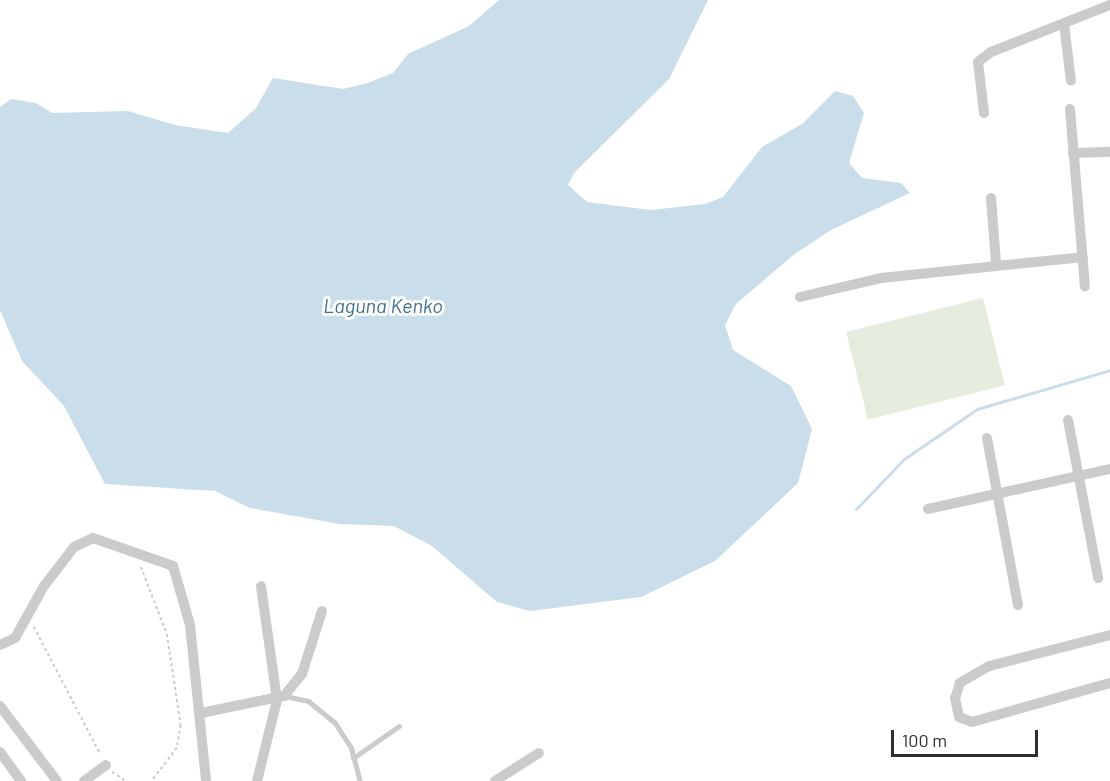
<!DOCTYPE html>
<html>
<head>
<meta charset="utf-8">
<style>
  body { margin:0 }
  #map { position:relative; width:1110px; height:781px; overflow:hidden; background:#fff; font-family:Barlow,sans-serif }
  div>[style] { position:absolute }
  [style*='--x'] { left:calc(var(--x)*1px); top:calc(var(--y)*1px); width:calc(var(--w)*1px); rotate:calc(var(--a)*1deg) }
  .green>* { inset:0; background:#e5ebdd; transform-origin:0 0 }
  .water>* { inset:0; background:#c9deea }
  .stream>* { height:3px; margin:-1.5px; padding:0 1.5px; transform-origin:1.5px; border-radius:1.5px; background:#c9deea }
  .path>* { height:1.5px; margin-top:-0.75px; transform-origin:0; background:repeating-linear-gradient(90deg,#cbcbcb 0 3px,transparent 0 6px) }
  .lane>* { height:5px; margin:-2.5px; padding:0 2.5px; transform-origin:2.5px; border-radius:2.5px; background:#cbcbcb }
  .street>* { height:10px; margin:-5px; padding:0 5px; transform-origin:5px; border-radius:5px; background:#cbcbcb }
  span { translate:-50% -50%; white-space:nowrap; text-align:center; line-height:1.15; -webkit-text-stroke:6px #fff; paint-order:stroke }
  .water-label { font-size:20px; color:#3f708e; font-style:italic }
  .scale { position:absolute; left:891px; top:730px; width:147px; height:27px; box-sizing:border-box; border:3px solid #2e2e2e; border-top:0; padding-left:8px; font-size:18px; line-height:21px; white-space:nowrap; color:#2e2e2e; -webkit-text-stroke:4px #fff; paint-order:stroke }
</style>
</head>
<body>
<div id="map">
  <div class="green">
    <i style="left:983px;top:298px;width:90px;height:141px;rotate:76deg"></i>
  </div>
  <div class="water">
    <i style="clip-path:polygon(499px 0,708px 0,669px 79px,574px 173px,568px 185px,587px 202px,651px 210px,705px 204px,723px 197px,762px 147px,802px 124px,835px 91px,853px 96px,864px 113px,849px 163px,862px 178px,901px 183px,910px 193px,831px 230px,792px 256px,736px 304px,725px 325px,733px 350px,791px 386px,812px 429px,798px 483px,715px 561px,641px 597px,530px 611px,497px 602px,432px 546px,394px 526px,340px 524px,250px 508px,215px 491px,105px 484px,64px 406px,22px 361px,0 310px,0 107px,11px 99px,36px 103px,52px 113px,128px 111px,175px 125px,228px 133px,256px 108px,273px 78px,343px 89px,368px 83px,393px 73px,408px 54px,469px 26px)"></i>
  </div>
  <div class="stream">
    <i style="--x:856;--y:509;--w:69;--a:-46.2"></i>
    <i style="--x:904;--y:459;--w:88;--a:-34.4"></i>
    <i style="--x:977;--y:409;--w:139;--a:-16.3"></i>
  </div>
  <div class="path">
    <i style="--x:141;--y:567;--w:72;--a:68.8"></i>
    <i style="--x:167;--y:634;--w:92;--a:81.3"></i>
    <i style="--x:181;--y:725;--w:23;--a:100"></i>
    <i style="--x:177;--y:748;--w:41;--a:127.1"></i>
    <i style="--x:34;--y:627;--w:144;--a:62.4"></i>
    <i style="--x:112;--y:772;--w:17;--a:33"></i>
  </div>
  <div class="lane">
    <i style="--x:285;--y:696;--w:24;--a:12"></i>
    <i style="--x:308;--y:701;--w:35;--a:39"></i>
    <i style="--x:335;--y:723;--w:30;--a:57"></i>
    <i style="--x:351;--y:748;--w:34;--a:75"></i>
    <i style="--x:353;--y:758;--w:56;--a:-34.8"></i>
  </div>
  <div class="street">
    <i style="--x:1064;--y:24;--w:57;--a:83"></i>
    <i style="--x:1070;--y:109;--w:178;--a:85.2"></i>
    <i style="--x:984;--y:113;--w:51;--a:-96.7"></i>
    <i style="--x:978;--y:62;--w:16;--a:-38"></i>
    <i style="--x:991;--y:52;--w:128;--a:-21.6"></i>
    <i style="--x:1073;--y:153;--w:37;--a:-2"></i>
    <i style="--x:991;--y:198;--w:65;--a:85.6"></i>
    <i style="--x:800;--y:297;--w:83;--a:-13.2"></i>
    <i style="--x:881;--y:278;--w:203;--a:-5.9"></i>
    <i style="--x:1068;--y:420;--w:161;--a:79.2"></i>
    <i style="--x:987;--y:438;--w:170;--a:79.5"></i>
    <i style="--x:928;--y:509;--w:186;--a:-12.4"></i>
    <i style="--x:1110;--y:635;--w:125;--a:165.6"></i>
    <i style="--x:989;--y:666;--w:34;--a:150"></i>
    <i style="--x:960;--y:683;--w:16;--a:108"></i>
    <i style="--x:955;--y:698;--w:19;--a:78"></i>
    <i style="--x:959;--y:717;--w:14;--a:21"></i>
    <i style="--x:972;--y:722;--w:143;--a:-15.8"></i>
    <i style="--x:0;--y:645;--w:17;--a:-25"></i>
    <i style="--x:15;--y:638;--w:60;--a:-60.9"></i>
    <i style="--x:44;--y:586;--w:49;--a:-52.4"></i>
    <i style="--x:74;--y:547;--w:21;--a:-25"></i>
    <i style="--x:93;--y:538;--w:85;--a:19.3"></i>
    <i style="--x:173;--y:566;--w:61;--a:73.9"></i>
    <i style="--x:190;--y:625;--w:157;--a:84.1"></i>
    <i style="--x:0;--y:706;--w:94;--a:52.8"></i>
    <i style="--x:201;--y:713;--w:85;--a:-11.6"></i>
    <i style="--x:284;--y:696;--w:28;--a:-51"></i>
    <i style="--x:302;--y:674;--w:66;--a:-72.4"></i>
    <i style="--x:0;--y:752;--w:36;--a:54"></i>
    <i style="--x:84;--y:781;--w:27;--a:-36"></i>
    <i style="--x:257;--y:781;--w:83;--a:-76.1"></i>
    <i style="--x:277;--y:700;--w:115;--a:-98"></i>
    <i style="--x:495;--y:781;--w:52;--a:-32.5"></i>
  </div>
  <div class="water-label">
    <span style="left:383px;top:305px">Laguna Kenko</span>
  </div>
  <div class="scale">100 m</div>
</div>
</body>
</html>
